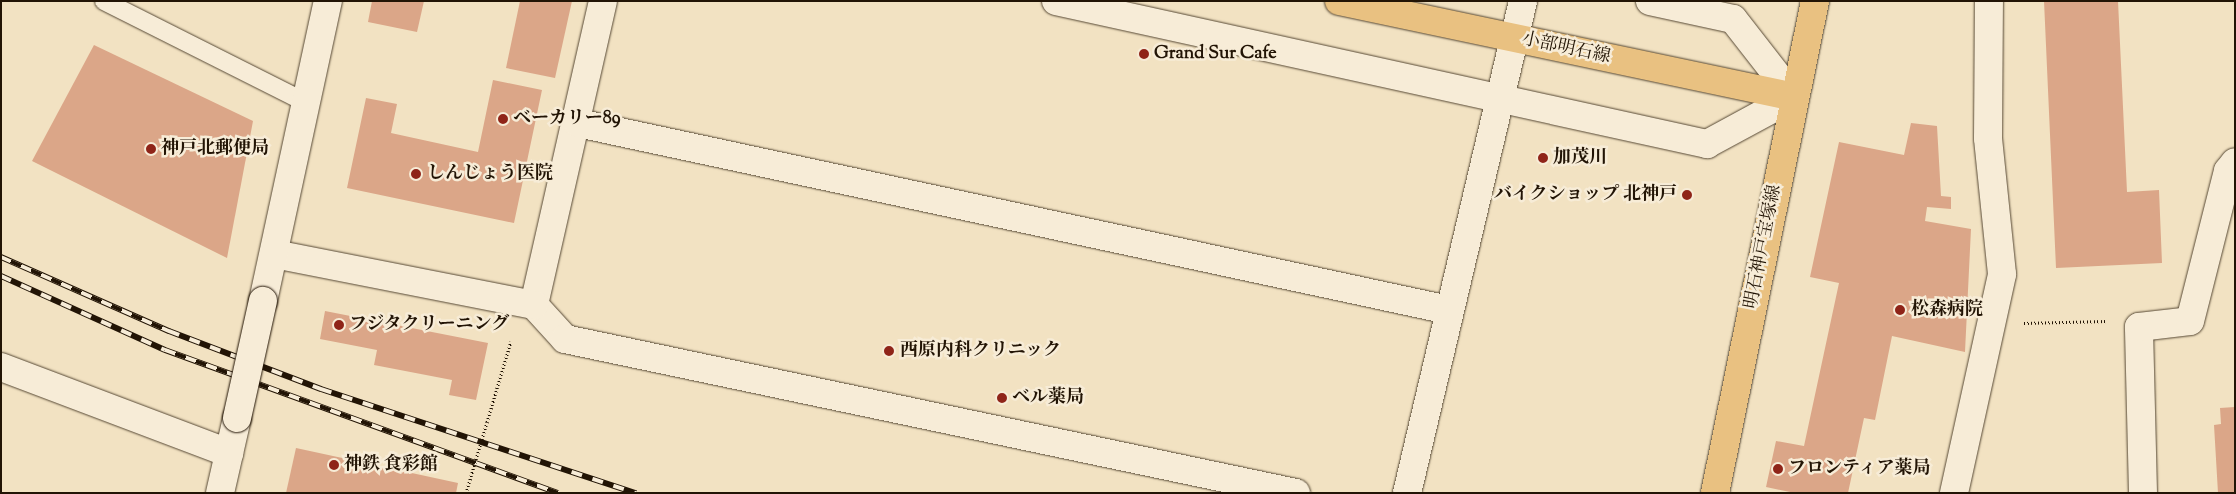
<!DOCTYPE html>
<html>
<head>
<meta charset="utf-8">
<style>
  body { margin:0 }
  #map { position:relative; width:2236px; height:494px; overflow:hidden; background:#f2e2c2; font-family:"Sorts Mill Goudy","Noto Serif JP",serif }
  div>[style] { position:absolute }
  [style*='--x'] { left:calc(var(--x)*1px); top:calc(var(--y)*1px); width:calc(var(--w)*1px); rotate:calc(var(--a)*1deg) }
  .building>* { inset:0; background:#dba688 }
  .path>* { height:3px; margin-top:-1.5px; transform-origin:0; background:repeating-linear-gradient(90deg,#221405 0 1px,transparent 0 3.5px) }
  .roads { filter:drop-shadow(0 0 1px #564834) drop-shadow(0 0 1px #564834) }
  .lane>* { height:18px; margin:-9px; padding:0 9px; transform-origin:9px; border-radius:9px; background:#f7ecd7 }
  .street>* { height:28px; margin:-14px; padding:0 14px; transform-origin:14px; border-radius:14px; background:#f7ecd7 }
  .secondary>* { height:28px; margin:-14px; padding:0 14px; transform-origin:14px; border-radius:14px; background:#f7ecd7 }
  .primary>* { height:28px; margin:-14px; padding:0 14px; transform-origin:14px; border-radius:14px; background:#e9c181 }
  .rail>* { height:5.5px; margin-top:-2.75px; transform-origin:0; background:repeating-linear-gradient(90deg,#f7ecd7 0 11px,#221405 0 22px); box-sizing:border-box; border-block:1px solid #221405 }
  .path-bridge>* { height:3px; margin-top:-1.5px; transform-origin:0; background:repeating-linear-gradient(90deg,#221405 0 1px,transparent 0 3.5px) }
  .bridges { filter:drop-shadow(0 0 1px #221405) drop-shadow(0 0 1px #221405) }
  .secondary-bridge>* { height:28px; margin:-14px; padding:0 14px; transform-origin:14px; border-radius:14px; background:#f7ecd7 }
  .dots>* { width:14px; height:14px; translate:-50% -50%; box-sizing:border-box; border:2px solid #f7ecd7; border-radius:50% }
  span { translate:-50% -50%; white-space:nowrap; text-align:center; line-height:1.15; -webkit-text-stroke:5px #f7ecd7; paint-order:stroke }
  .street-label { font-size:18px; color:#221405 }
  .poi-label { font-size:18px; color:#221405; font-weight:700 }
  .left { translate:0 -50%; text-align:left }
  .right { translate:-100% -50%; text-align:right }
  .frame { position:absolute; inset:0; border:2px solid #221405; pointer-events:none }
</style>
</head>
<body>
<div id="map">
  <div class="building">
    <i style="clip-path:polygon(372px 1px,424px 1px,417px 32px,368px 22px)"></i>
    <i style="clip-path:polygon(520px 1px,572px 1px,555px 78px,506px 68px)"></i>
    <i style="clip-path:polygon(2044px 1px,2118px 1px,2127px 192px,2159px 190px,2162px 263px,2056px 268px)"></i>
    <i style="clip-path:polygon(94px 45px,253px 121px,227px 258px,32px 161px)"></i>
    <i style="clip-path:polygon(493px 80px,542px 90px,514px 223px,347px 188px,366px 98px,397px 104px,391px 133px,478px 152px)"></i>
    <i style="clip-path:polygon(1911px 123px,1937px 126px,1941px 196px,1951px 197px,1951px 209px,1927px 207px,1925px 221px,1971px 229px,1965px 352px,1892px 336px,1875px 420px,1864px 418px,1848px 493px,1795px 493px,1766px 487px,1776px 441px,1804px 446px,1839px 283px,1810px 277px,1839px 142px,1904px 155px)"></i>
    <i style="clip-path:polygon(325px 311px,488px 343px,476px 400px,449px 395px,452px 380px,374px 365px,377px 350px,320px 339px)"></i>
    <i style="clip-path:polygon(2235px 407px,2235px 493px,2218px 493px,2214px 425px,2221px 424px,2220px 408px)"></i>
    <i style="clip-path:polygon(296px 448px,458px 483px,456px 493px,286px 493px)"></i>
  </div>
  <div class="path">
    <i style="--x:2024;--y:323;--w:84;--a:-1.4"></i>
    <i style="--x:487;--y:422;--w:84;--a:-73.5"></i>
  </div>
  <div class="roads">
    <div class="lane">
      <i style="--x:104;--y:1;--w:227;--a:26.7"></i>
    </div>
    <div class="street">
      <i style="--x:603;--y:1;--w:312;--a:102.8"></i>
      <i style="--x:534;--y:305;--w:46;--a:47.6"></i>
      <i style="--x:565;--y:339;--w:747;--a:11.9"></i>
      <i style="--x:1056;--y:1;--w:667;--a:12.39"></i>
      <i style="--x:1707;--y:144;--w:99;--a:-28.4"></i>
      <i style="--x:1794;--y:97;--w:99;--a:-128"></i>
      <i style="--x:1733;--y:19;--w:85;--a:-167.8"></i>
      <i style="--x:578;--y:123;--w:891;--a:12.12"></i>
      <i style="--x:1;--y:367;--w:244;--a:20.7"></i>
      <i style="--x:1407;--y:493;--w:505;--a:-76.73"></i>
      <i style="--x:1954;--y:493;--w:224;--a:-77.6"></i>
      <i style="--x:2002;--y:274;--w:137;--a:-95.9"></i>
      <i style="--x:1988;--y:138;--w:137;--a:-89.6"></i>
      <i style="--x:2143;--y:493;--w:166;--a:-91.4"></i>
      <i style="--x:2139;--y:327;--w:51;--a:-6.7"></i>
      <i style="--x:2190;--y:321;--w:155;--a:-75.8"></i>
      <i style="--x:2228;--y:171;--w:11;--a:-52"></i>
    </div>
    <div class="secondary">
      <i style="--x:274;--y:254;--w:265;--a:11.1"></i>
      <i style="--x:263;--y:301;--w:307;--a:-77.8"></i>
      <i style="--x:220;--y:493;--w:77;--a:-77.2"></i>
    </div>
    <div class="primary">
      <i style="--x:1339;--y:1;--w:465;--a:11.9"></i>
      <i style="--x:1715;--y:493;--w:502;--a:-78.51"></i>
    </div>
  </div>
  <div class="rail">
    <i style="--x:1;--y:257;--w:184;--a:23.8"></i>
    <i style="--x:169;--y:331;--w:163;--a:20.9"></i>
    <i style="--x:321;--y:389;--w:332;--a:18.3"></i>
    <i style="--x:1;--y:276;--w:180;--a:24.3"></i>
    <i style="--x:165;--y:350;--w:418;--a:20"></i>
  </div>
  <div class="path-bridge">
    <i style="--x:466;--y:493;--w:74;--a:-73.5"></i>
  </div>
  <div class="bridges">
    <div class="secondary-bridge">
      <i style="--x:237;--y:418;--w:120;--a:-77.5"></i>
    </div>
  </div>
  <div class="dots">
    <i style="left:1144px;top:54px;background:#8f2418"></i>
    <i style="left:503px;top:119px;background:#8f2418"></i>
    <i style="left:151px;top:149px;background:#8f2418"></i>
    <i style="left:1543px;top:158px;background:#8f2418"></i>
    <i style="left:416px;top:174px;background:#8f2418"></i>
    <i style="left:1687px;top:195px;background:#8f2418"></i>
    <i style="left:1900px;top:310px;background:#8f2418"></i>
    <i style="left:339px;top:325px;background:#8f2418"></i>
    <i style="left:889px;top:351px;background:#8f2418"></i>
    <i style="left:1002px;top:398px;background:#8f2418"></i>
    <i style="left:334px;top:465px;background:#8f2418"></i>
    <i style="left:1778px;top:469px;background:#8f2418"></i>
  </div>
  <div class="street-label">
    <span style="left:1566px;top:49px;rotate:12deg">小部明石線</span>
    <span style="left:1764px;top:247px;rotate:-79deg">明石神戸宝塚線</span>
  </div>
  <div class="poi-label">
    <span class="left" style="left:1154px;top:54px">Grand Sur Cafe</span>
    <span class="left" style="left:513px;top:119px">ベーカリー89</span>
    <span class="left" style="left:161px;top:149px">神戸北郵便局</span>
    <span class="left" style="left:1553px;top:158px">加茂川</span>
    <span class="left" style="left:427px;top:174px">しんじょう医院</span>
    <span class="right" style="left:1677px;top:195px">バイクショップ 北神戸</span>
    <span class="left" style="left:1911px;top:310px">松森病院</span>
    <span class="left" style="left:349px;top:325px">フジタクリーニング</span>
    <span class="left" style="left:900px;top:351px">西原内科クリニック</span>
    <span class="left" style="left:1012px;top:398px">ベル薬局</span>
    <span class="left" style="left:344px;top:465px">神鉄 食彩館</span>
    <span class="left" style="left:1788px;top:469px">フロンティア薬局</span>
  </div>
  <div class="frame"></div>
</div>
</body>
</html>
